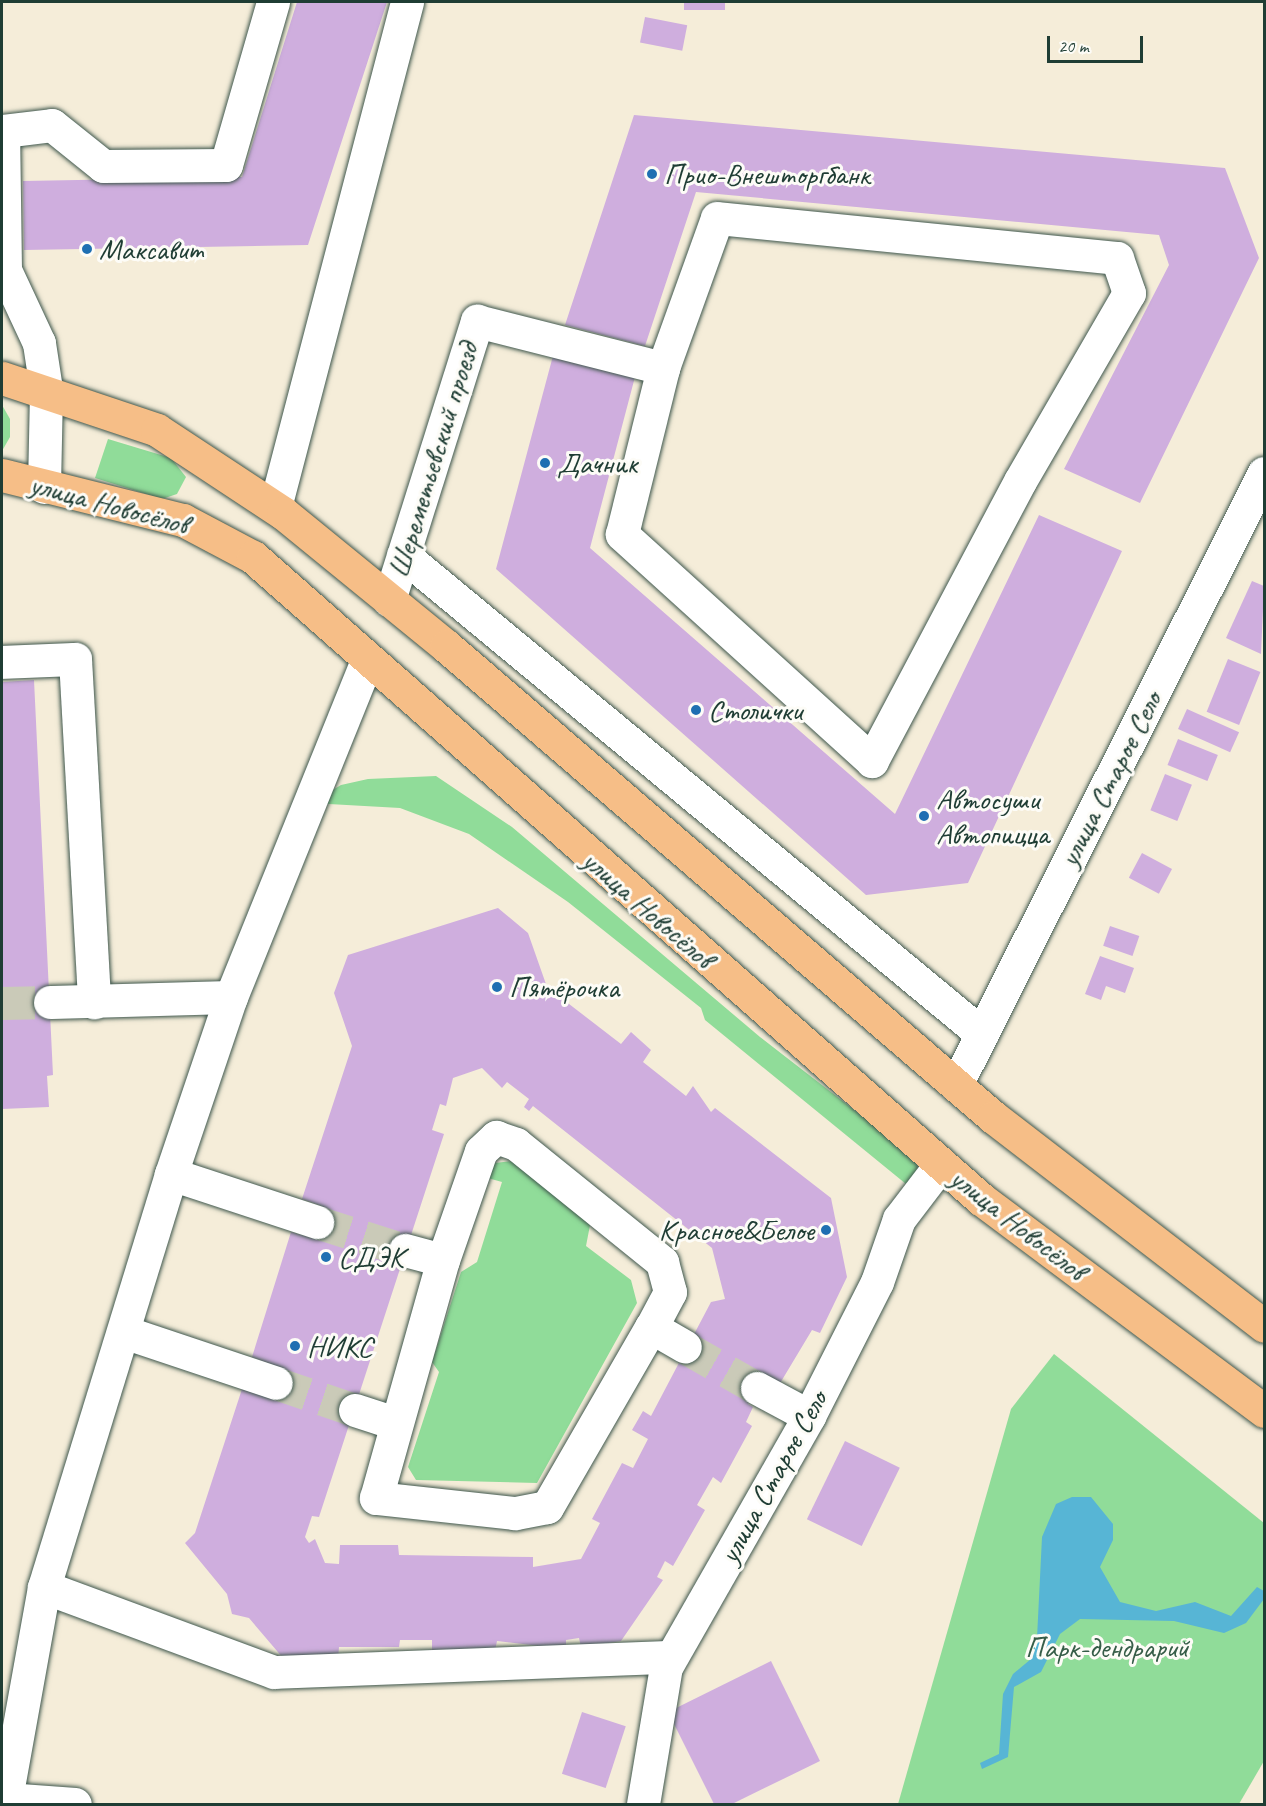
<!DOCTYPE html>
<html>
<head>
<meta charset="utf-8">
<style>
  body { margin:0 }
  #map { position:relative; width:1266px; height:1806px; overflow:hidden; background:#f5edd9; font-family:Caveat,sans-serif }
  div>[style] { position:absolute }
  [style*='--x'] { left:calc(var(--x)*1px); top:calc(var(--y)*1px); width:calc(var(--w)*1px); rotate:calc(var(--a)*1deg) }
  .green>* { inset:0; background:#90dc99 }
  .water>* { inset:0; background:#57b5d5 }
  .building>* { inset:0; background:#cfaede; transform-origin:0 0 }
  .minor-tunnel>* { height:33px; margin-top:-16.5px; transform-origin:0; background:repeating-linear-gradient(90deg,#cacab8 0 33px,transparent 0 49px) }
  .roads { filter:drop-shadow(0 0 2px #3f574d) drop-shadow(0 0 2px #3f574d) }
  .minor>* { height:33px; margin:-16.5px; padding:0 16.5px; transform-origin:16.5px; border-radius:16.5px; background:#fff }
  .major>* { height:33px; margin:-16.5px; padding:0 16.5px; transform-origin:16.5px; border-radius:16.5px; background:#f6be87 }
  .dots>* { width:16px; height:16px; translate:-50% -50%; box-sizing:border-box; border:3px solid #fdfcf7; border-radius:50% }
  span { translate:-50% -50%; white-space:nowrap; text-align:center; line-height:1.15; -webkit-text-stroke:6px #fdfcf7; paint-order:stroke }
  .poi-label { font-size:30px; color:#1f3d34 }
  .left { translate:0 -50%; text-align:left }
  .right { translate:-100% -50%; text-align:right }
  .street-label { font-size:30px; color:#1f3d34 }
  .park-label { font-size:30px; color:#365d48 }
  .frame { position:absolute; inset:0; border:3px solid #1f3d34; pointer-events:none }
  .scale { position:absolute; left:1047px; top:36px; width:96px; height:27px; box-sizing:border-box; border:3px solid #1f3d34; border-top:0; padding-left:8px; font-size:18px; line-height:21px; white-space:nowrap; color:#1f3d34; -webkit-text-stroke:4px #fdfcf7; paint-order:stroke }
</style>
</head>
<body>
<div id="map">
  <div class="green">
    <i style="clip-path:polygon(2px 405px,10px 419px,10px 437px,2px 451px)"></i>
    <i style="clip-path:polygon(108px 439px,171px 458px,186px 477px,177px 494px,162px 499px,95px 478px)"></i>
    <i style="clip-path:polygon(436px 776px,512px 827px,760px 1037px,916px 1158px,918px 1172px,906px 1184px,705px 1020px,701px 1008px,568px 902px,469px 834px,400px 808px,311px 803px,341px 785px,368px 779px)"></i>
    <i style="clip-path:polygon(513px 1161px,591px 1220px,586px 1246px,631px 1280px,637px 1303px,537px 1483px,416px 1480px,408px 1467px,439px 1372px,432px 1362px,461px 1272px,477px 1262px,502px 1182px,484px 1177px,495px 1163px)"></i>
    <i style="clip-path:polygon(1054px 1354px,1264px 1523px,1264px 1761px,1239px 1804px,898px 1804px,1011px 1409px)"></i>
  </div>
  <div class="water">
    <i style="clip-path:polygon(1072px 1497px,1091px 1497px,1113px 1524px,1113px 1540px,1100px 1567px,1120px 1602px,1156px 1611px,1195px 1602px,1231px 1616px,1257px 1587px,1264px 1591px,1264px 1599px,1246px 1623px,1224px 1633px,1174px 1621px,1080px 1619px,1060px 1634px,1041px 1672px,1014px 1687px,1008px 1757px,982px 1769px,980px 1763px,999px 1754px,1003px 1694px,1013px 1674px,1031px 1659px,1037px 1638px,1042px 1537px,1056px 1504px)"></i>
  </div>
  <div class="building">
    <i style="clip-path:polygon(297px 2px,387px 2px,308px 245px,24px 250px,23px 181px,242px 177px)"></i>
    <i style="left:684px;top:2px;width:41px;height:8px"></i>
    <i style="left:645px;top:17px;width:43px;height:26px;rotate:11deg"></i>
    <i style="clip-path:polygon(634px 115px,1225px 168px,1259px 258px,1140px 503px,1064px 469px,1169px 265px,1159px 235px,696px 192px,645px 346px,565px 325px)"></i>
    <i style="clip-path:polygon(554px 352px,636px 373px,590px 548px,895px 814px,1039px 515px,1122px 551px,968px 883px,866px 895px,496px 569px)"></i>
    <i style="clip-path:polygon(1252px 581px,1264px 586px,1261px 654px,1226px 638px)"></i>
    <i style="left:1228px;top:659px;width:35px;height:57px;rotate:22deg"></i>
    <i style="clip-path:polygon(34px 680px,53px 1075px,47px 1076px,49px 1107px,2px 1109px,2px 682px)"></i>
    <i style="left:1187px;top:709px;width:57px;height:22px;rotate:24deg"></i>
    <i style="left:1178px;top:739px;width:43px;height:28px;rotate:22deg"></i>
    <i style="left:1165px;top:774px;width:29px;height:39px;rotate:22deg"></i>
    <i style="left:1142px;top:853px;width:34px;height:28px;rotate:28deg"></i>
    <i style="clip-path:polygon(evenodd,498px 908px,528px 933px,547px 987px,621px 1044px,631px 1032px,651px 1050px,643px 1062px,686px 1096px,693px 1086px,711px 1112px,715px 1108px,831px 1198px,847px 1277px,820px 1333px,812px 1330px,779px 1385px,763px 1376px,748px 1404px,753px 1407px,746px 1422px,752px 1426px,721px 1483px,713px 1477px,697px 1505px,705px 1510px,673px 1566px,665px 1561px,657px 1577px,663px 1580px,621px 1641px,581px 1647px,579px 1638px,566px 1640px,566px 1649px,497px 1641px,495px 1651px,432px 1650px,432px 1640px,400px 1640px,399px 1647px,339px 1647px,338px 1660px,283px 1658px,249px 1618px,232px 1614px,227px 1594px,185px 1543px,195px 1533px,242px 1389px,272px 1365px,252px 1357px,291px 1232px,312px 1238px,322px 1206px,302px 1199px,352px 1046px,334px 993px,348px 955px,498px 908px,482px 1068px,502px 1088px,507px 1082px,529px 1099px,524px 1107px,529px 1111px,533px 1106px,712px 1248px,725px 1299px,711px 1302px,651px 1416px,643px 1411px,632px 1430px,648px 1439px,633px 1468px,622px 1463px,592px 1519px,600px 1523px,581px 1559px,533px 1567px,533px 1557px,399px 1555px,398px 1545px,340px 1545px,339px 1564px,325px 1563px,315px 1539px,309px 1543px,305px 1537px,312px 1516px,319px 1517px,444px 1134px,432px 1130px,440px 1104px,446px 1106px,453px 1078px,482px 1068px)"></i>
    <i style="left:1110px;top:926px;width:31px;height:21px;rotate:19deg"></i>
    <i style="clip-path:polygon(1100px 956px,1134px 968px,1125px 993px,1106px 986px,1101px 1000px,1085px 994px)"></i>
    <i style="left:845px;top:1441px;width:61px;height:87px;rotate:26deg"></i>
    <i style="clip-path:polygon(771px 1661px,820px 1761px,732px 1804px,714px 1804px,668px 1712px)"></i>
    <i style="left:582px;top:1712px;width:46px;height:65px;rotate:18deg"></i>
  </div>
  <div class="minor-tunnel">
    <i style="--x:2;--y:1003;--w:48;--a:-1.2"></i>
    <i style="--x:317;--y:1222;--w:92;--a:17.7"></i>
    <i style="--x:685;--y:1347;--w:83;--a:29.7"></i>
    <i style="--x:276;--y:1383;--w:83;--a:18.9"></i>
  </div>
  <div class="roads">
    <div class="minor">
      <i style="--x:717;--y:218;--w:402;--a:5.7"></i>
      <i style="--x:1117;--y:258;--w:37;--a:71"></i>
      <i style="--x:1129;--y:293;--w:217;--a:120.1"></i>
      <i style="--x:1020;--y:481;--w:317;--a:117.9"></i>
      <i style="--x:872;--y:761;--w:338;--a:-137.8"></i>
      <i style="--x:622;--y:534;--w:171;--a:-76.1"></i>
      <i style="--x:663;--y:368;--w:159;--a:-70.2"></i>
      <i style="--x:44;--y:487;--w:98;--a:-88.8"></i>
      <i style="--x:46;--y:389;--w:47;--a:-98.7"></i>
      <i style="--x:39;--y:343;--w:81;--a:-115"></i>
      <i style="--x:5;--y:270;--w:139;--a:-90.8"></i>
      <i style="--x:3;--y:131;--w:49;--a:-7"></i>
      <i style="--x:52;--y:125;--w:65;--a:38.8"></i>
      <i style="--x:103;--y:166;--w:123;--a:-0.5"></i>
      <i style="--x:226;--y:165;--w:170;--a:-73.9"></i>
      <i style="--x:275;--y:507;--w:522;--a:-75.35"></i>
      <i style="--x:403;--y:555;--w:751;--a:39.6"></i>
      <i style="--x:389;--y:600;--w:293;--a:-72.5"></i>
      <i style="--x:477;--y:321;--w:192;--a:14.2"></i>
      <i style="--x:2;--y:662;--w:73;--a:-2.4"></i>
      <i style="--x:75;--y:659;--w:344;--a:86.8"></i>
      <i style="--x:50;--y:1002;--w:181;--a:-1.6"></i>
      <i style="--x:956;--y:1085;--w:685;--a:-63.29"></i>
      <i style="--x:171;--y:1174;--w:154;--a:18.2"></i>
      <i style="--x:405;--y:1250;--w:39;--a:15"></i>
      <i style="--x:651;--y:1327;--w:208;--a:120"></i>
      <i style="--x:547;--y:1507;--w:33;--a:169"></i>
      <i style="--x:515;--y:1513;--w:140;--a:-173.8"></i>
      <i style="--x:376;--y:1498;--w:247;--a:-74.3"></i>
      <i style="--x:443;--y:1260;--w:115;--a:-70.8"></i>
      <i style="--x:481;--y:1151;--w:21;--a:-43"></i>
      <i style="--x:496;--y:1137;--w:21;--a:19"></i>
      <i style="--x:516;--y:1144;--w:188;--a:38.9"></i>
      <i style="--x:662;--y:1262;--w:31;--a:75"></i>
      <i style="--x:670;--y:1292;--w:40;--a:118"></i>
      <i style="--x:651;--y:1327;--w:39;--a:30"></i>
      <i style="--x:124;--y:1332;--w:160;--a:18.5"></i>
      <i style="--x:757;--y:1388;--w:59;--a:28.3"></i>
      <i style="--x:355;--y:1410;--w:42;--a:18"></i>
      <i style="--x:44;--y:1587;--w:245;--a:20.3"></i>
      <i style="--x:274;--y:1672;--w:397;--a:-2.2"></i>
      <i style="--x:6;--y:1799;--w:69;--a:4.1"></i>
      <i style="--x:5;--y:1804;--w:220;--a:-79.8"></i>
      <i style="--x:44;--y:1587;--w:432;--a:-72.9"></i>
      <i style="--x:171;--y:1174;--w:187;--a:-71.3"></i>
      <i style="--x:231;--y:997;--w:363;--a:-68"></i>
      <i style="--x:643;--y:1804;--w:139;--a:-80.5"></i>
      <i style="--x:666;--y:1667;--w:289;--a:-60.3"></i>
      <i style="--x:809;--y:1416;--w:150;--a:-63.1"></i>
      <i style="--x:877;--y:1282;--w:67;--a:-70.8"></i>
      <i style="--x:899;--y:1219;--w:69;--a:-52.6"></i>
    </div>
    <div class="major">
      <i style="--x:2;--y:378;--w:163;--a:18.5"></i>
      <i style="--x:157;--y:430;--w:151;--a:33.4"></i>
      <i style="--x:283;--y:513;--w:210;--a:39.2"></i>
      <i style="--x:446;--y:646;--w:722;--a:40.73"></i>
      <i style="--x:993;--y:1117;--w:342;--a:37.6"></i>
      <i style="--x:2;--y:475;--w:187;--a:14"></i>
      <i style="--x:183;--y:520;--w:79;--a:27.9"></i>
      <i style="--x:253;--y:557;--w:971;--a:41.41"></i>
      <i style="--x:981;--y:1199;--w:354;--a:36.8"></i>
    </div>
  </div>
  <div class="dots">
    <i style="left:652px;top:174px;background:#1f6fb2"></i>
    <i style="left:87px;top:249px;background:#1f6fb2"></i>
    <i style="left:545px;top:463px;background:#1f6fb2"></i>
    <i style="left:696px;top:710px;background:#1f6fb2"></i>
    <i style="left:924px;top:816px;background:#1f6fb2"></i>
    <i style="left:497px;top:987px;background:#1f6fb2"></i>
    <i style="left:826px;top:1230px;background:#1f6fb2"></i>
    <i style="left:326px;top:1257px;background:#1f6fb2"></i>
    <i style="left:295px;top:1346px;background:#1f6fb2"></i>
  </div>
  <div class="poi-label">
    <span class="left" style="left:664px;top:174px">Прио-Внешторгбанк</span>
    <span class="left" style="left:99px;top:249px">Максавит</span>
    <span class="left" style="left:557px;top:463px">Дачник</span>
    <span class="left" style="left:708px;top:710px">Столички</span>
    <span class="left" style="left:936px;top:816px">Автосуши<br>Автопицца</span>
    <span class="left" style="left:509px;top:987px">Пятёрочка</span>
    <span class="right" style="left:814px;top:1230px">Красное&amp;Белое</span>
    <span class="left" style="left:338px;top:1257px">СДЭК</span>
    <span class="left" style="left:307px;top:1346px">НИКС</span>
  </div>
  <div class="street-label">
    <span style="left:433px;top:460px;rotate:-73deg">Шереметьевский проезд</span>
    <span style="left:109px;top:504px;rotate:15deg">улица Новосёлов</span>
    <span style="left:1110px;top:779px;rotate:-63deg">улица Старое Село</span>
    <span style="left:648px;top:909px;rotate:41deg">улица Новосёлов</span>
    <span style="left:1018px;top:1224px;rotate:38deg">улица Новосёлов</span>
    <span style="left:773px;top:1477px;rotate:-61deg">улица Старое Село</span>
  </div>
  <div class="park-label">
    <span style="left:1107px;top:1647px">Парк-дендрарий</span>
  </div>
  <div class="frame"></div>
  <div class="scale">20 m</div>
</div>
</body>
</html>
